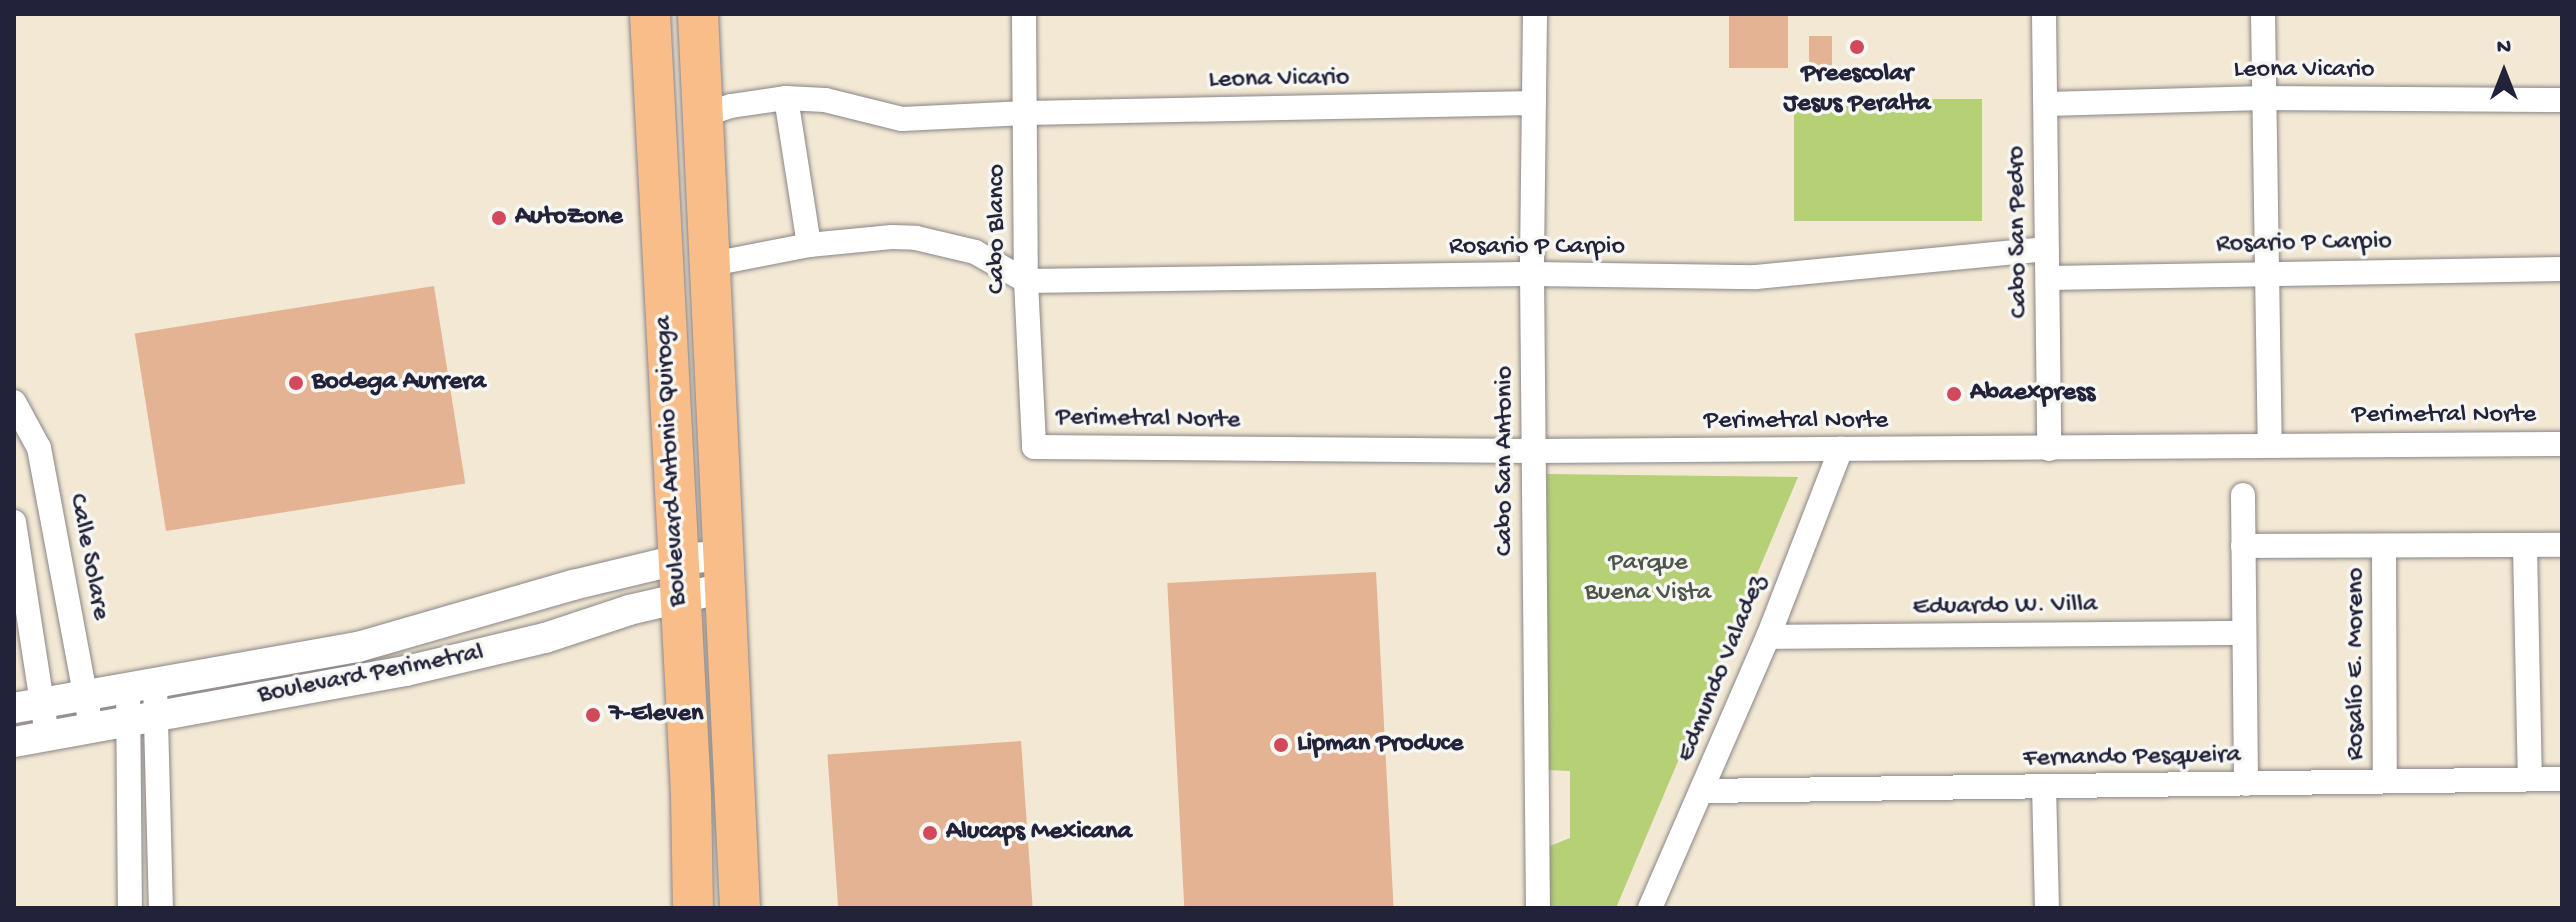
<!DOCTYPE html>
<html>
<head>
<meta charset="utf-8">
<style>
  body { margin:0 }
  #map { position:relative; width:2576px; height:922px; overflow:hidden; background:#f2e8d3; font-family:"Gochi Hand",sans-serif }
  div>[style] { position:absolute }
  [style*='--x'] { left:calc(var(--x)*1px); top:calc(var(--y)*1px); width:calc(var(--w)*1px); rotate:calc(var(--a)*1deg) }
  .green>* { inset:0; background:#b6d075; transform-origin:0 0 }
  .building>* { inset:0; background:#e4b394; transform-origin:0 0 }
  .roads { filter:drop-shadow(0 0 2px #8a8587) drop-shadow(0 0 2px #8a8587) }
  .minor>* { height:24px; margin:-12px; padding:0 12px; transform-origin:12px; border-radius:12px; background:#fff }
  .tertiary>* { height:30px; margin:-15px; padding:0 15px; transform-origin:15px; border-radius:15px; background:#fff }
  .primary>* { height:40px; margin:-20px; padding:0 20px; transform-origin:20px; border-radius:20px; background:#f8bd89 }
  .dots>* { width:22px; height:22px; translate:-50% -50%; box-sizing:border-box; border:4px solid #f6f6f2; border-radius:50% }
  span { translate:-50% -50%; white-space:nowrap; text-align:center; line-height:1.15; -webkit-text-stroke:7px #f6f6f2; paint-order:stroke }
  .street-label { font-size:26px; color:#22223b }
  .poi-label { font-size:26px; color:#22223b; font-weight:700 }
  .left { translate:0 -50%; text-align:left }
  .park-label { font-size:26px; color:#4e564c }
  .frame { position:absolute; inset:0; border:16px solid #22223b; pointer-events:none }
  .north { position:absolute; left:2464px; top:32px; width:80px; height:80px; -webkit-text-stroke:6px #f6f6f2; paint-order:stroke; rotate:0deg; font-size:22px; font-weight:700; line-height:32px; text-align:center; color:#22223b }
  .north::after { content:''; display:block; margin:auto; width:28px; height:36px; background:#22223b; clip-path:polygon(50% 0,100% 100%,50% 72%,0 100%) }
</style>
</head>
<body>
<div id="map">
  <div class="green">
    <i style="left:1982px;top:99px;width:122px;height:188px;rotate:90deg"></i>
    <i style="clip-path:polygon(1547px 474px,1798px 477px,1616px 908px,1548px 908px,1545px 848px,1570px 838px,1570px 771px,1547px 770px)"></i>
  </div>
  <div class="building">
    <i style="left:1729px;top:14px;width:59px;height:54px"></i>
    <i style="left:1809px;top:36px;width:23px;height:32px"></i>
    <i style="left:434px;top:286px;width:200px;height:303px;rotate:81deg"></i>
    <i style="left:1376px;top:572px;width:337px;height:209px;rotate:87deg"></i>
    <i style="left:1021px;top:741px;width:167px;height:194px;rotate:86deg"></i>
  </div>
  <div class="roads">
    <div class="minor">
      <i style="--x:1024;--y:14;--w:267;--a:89.6"></i>
      <i style="--x:1026;--y:281;--w:166;--a:87.2"></i>
      <i style="--x:1034;--y:447;--w:501;--a:0.46"></i>
      <i style="--x:1535;--y:451;--w:1027;--a:-0.39"></i>
      <i style="--x:1535;--y:14;--w:260;--a:90.7"></i>
      <i style="--x:1532;--y:274;--w:634;--a:89.46"></i>
      <i style="--x:2044;--y:14;--w:435;--a:89.3"></i>
      <i style="--x:2263;--y:14;--w:431;--a:89.1"></i>
      <i style="--x:786;--y:98;--w:149;--a:81.1"></i>
      <i style="--x:2046;--y:104;--w:218;--a:-1.6"></i>
      <i style="--x:2264;--y:98;--w:298;--a:0.4"></i>
      <i style="--x:703;--y:115;--w:29;--a:-18"></i>
      <i style="--x:731;--y:106;--w:56;--a:-8.3"></i>
      <i style="--x:786;--y:98;--w:39;--a:3"></i>
      <i style="--x:825;--y:100;--w:79;--a:13.9"></i>
      <i style="--x:902;--y:119;--w:124;--a:-2.8"></i>
      <i style="--x:1026;--y:113;--w:508;--a:-1.13"></i>
      <i style="--x:712;--y:264;--w:99;--a:-11.1"></i>
      <i style="--x:809;--y:245;--w:83;--a:-5.5"></i>
      <i style="--x:892;--y:237;--w:24;--a:2"></i>
      <i style="--x:916;--y:238;--w:61;--a:13.3"></i>
      <i style="--x:975;--y:252;--w:59;--a:29.6"></i>
      <i style="--x:1026;--y:281;--w:506;--a:-0.79"></i>
      <i style="--x:1532;--y:274;--w:224;--a:0.8"></i>
      <i style="--x:1756;--y:277;--w:292;--a:-5.5"></i>
      <i style="--x:2048;--y:278;--w:514;--a:-1"></i>
      <i style="--x:14;--y:402;--w:52;--a:61.5"></i>
      <i style="--x:39;--y:448;--w:284;--a:79.4"></i>
      <i style="--x:2243;--y:495;--w:289;--a:89.4"></i>
      <i style="--x:14;--y:522;--w:217;--a:81.2"></i>
      <i style="--x:2243;--y:546;--w:319;--a:-0.2"></i>
      <i style="--x:2525;--y:546;--w:233;--a:88.8"></i>
      <i style="--x:2384;--y:547;--w:234;--a:89.8"></i>
      <i style="--x:1768;--y:637;--w:474;--a:-0.5"></i>
      <i style="--x:155;--y:682;--w:226;--a:88.5"></i>
      <i style="--x:128;--y:687;--w:221;--a:89.5"></i>
      <i style="--x:2044;--y:786;--w:122;--a:88.6"></i>
      <i style="--x:1703;--y:791;--w:859;--a:-0.8"></i>
      <i style="--x:1650;--y:908;--w:296;--a:-66.5"></i>
      <i style="--x:1768;--y:637;--w:202;--a:-68.8"></i>
    </div>
    <div class="tertiary">
      <i style="--x:14;--y:708;--w:349;--a:-10.1"></i>
      <i style="--x:358;--y:647;--w:224;--a:-16.1"></i>
      <i style="--x:573;--y:585;--w:107;--a:-13.5"></i>
      <i style="--x:677;--y:560;--w:46;--a:-6.2"></i>
      <i style="--x:14;--y:742;--w:398;--a:-10.3"></i>
      <i style="--x:406;--y:671;--w:143;--a:-13.4"></i>
      <i style="--x:545;--y:638;--w:89;--a:-18.4"></i>
      <i style="--x:629;--y:610;--w:98;--a:-13"></i>
    </div>
    <div class="primary">
      <i style="--x:650;--y:14;--w:782;--a:86.99"></i>
      <i style="--x:691;--y:795;--w:113;--a:89"></i>
      <i style="--x:698;--y:14;--w:895;--a:87.31"></i>
    </div>
  </div>
  <div class="dots">
    <i style="left:1857px;top:47px;background:#d1495b"></i>
    <i style="left:499px;top:218px;background:#d1495b"></i>
    <i style="left:296px;top:383px;background:#d1495b"></i>
    <i style="left:1954px;top:394px;background:#d1495b"></i>
    <i style="left:593px;top:715px;background:#d1495b"></i>
    <i style="left:1281px;top:745px;background:#d1495b"></i>
    <i style="left:930px;top:833px;background:#d1495b"></i>
  </div>
  <div class="street-label">
    <span style="left:2304px;top:71px">Leona Vicario</span>
    <span style="left:1279px;top:80px;rotate:-1deg">Leona Vicario</span>
    <span style="left:998px;top:229px;rotate:-90deg">Cabo Blanco</span>
    <span style="left:2019px;top:232px;rotate:-91deg">Cabo San Pedro</span>
    <span style="left:2304px;top:244px;rotate:-1deg">Rosario P Carpio</span>
    <span style="left:1537px;top:248px">Rosario P Carpio</span>
    <span style="left:2444px;top:416px">Perimetral Norte</span>
    <span style="left:1148px;top:420px;rotate:1deg">Perimetral Norte</span>
    <span style="left:1796px;top:422px">Perimetral Norte</span>
    <span style="left:672px;top:461px;rotate:-93deg">Boulevard Antonio Quiroga</span>
    <span style="left:1506px;top:461px;rotate:-90deg">Cabo San Antonio</span>
    <span style="left:88px;top:557px;rotate:79deg">Calle Solare</span>
    <span style="left:2005px;top:607px;rotate:-1deg">Eduardo W. Villa</span>
    <span style="left:2357px;top:664px;rotate:-90deg">Rosalío E. Moreno</span>
    <span style="left:1723px;top:669px;rotate:-68deg">Edmundo Valadez</span>
    <span style="left:371px;top:675px;rotate:-11deg">Boulevard Perimetral</span>
    <span style="left:2132px;top:758px;rotate:-1deg">Fernando Pesqueira</span>
  </div>
  <div class="poi-label">
    <span style="left:1857px;top:90px">Preescolar<br>Jesus Peralta</span>
    <span class="left" style="left:515px;top:218px">AutoZone</span>
    <span class="left" style="left:312px;top:383px">Bodega Aurrera</span>
    <span class="left" style="left:1970px;top:394px">Abaexpress</span>
    <span class="left" style="left:609px;top:715px">7-Eleven</span>
    <span class="left" style="left:1297px;top:745px">Lipman Produce</span>
    <span class="left" style="left:946px;top:833px">Alucaps Mexicana</span>
  </div>
  <div class="park-label">
    <span style="left:1648px;top:579px">Parque<br>Buena Vista</span>
  </div>
  <div class="frame"></div>
  <div class="north">N</div>
</div>
</body>
</html>
